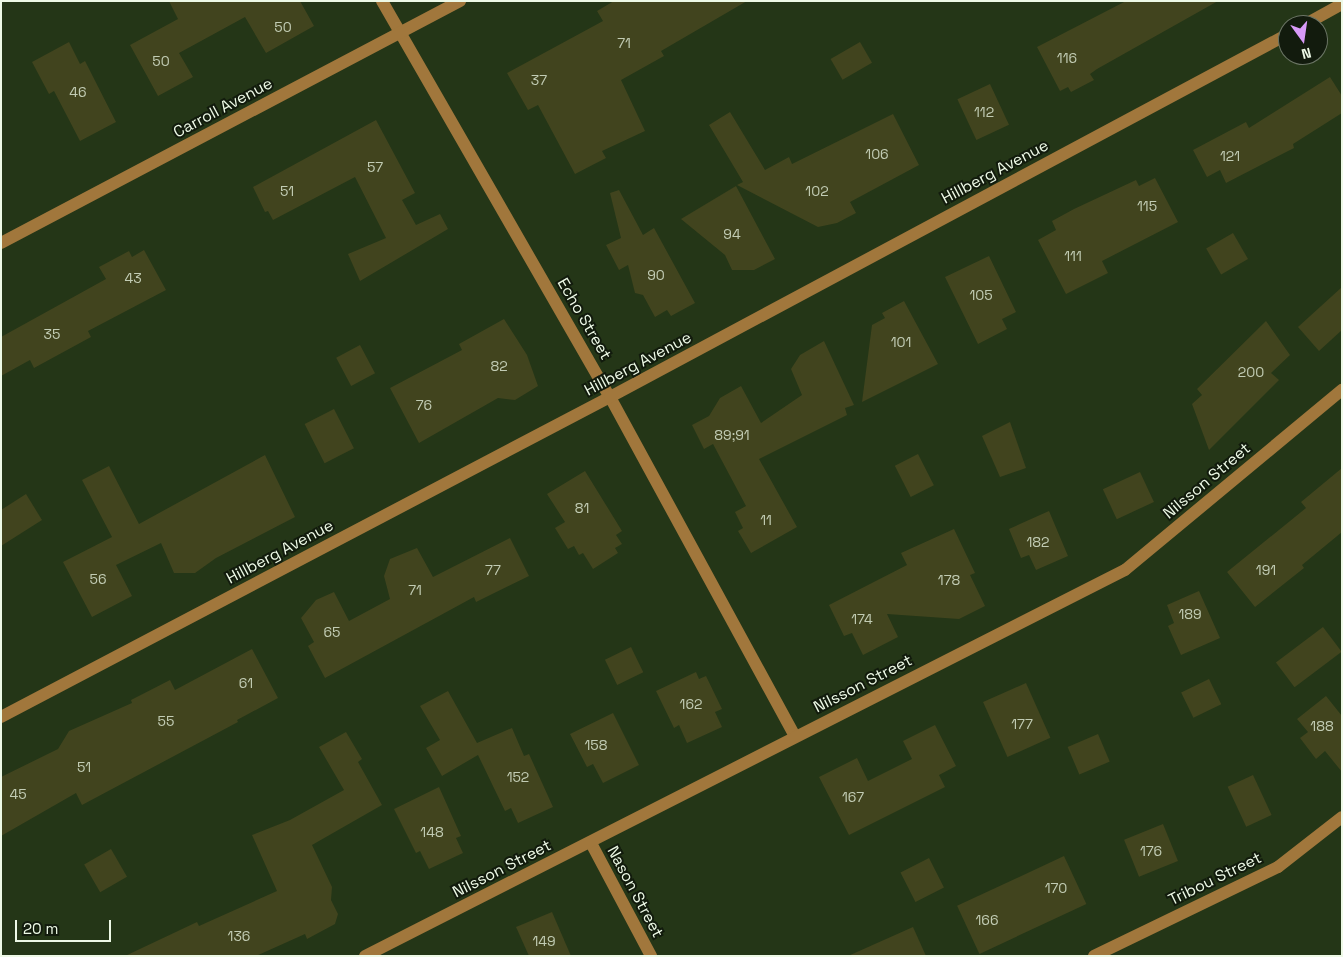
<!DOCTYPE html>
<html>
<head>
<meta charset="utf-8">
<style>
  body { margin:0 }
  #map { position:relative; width:1343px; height:957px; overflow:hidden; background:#243617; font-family:"Space Grotesk",sans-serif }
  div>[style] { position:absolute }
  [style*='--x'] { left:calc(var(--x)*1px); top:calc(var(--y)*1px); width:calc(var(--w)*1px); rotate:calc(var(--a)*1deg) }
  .building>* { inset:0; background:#41441e; transform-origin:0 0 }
  .minor>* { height:12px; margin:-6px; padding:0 6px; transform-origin:6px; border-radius:6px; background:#a1773c }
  span { translate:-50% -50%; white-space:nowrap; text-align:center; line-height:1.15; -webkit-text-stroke:4px #121b0d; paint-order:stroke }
  .number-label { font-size:14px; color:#c2ccb4 }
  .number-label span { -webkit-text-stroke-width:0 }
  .street-label { font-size:16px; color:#edf9e6 }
  .frame { position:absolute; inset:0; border:2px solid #edf9e6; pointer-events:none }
  .north { position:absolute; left:1278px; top:15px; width:50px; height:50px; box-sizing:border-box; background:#121b0d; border:1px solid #6a7464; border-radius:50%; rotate:166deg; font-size:14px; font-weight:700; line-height:20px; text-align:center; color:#edf9e6 }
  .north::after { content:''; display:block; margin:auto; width:18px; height:22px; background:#d89af8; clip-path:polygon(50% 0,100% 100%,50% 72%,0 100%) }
  .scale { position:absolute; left:15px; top:920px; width:96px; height:22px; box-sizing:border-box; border:2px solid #edf9e6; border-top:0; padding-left:6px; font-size:15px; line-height:18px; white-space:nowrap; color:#edf9e6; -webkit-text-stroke:4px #121b0d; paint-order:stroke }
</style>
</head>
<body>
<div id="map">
  <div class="building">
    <i style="clip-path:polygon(169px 1px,300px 1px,314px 26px,266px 53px,245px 17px,179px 53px,193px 77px,158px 96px,130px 45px,178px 19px)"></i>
    <i style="clip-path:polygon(614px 1px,747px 1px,661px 51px,664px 56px,621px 80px,645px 131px,602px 151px,606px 158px,575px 174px,538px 105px,528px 110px,507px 73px,603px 21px,597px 11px)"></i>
    <i style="clip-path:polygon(1126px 1px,1218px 1px,1097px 69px,1090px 74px,1094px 80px,1071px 92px,1068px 87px,1060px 91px,1037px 47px)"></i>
    <i style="clip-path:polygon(69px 42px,80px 64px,85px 61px,116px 122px,80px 141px,54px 91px,49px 94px,32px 62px)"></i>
    <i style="left:860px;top:42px;width:24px;height:34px;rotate:60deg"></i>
    <i style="clip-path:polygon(1330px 77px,1342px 96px,1342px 113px,1293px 144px,1294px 148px,1226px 183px,1220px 170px,1207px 177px,1193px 150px,1246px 122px,1249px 128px)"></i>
    <i style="left:990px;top:84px;width:45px;height:36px;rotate:65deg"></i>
    <i style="clip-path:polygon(730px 112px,765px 170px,789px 157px,792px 164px,893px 114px,919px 165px,850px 202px,856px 213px,837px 223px,818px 227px,737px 185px,743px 182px,709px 125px)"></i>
    <i style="clip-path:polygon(376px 120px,415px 193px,402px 200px,416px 225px,440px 214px,448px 229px,360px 281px,348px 254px,386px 238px,355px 177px,273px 220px,268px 211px,265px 212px,253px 187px)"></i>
    <i style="clip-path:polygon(1155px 178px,1178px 222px,1102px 261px,1108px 273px,1066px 294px,1038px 240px,1056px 230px,1052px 221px,1074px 209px,1136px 180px,1139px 186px)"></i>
    <i style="clip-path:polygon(736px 186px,775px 259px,754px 270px,732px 270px,725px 255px,681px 219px)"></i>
    <i style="clip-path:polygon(619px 190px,643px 235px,654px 228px,695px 303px,671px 316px,667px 310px,655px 317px,643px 295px,635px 293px,628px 265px,619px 270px,606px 245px,621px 238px,610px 193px)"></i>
    <i style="left:1233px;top:233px;width:30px;height:31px;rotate:60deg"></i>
    <i style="clip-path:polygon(144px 250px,166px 290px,88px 331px,91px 337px,34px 368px,30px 360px,1px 376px,1px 337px,106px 279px,99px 267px,129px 251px,132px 257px)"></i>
    <i style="clip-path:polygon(989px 256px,1016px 312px,1002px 319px,1007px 329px,978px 344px,945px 277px)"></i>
    <i style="clip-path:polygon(1342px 287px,1342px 330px,1319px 351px,1298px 327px)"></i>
    <i style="clip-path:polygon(904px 301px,938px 364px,862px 402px,872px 325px,885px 318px,882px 313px)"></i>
    <i style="clip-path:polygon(504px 319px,527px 355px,538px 386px,515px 400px,498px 398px,419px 443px,390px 388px,462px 350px,459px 344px)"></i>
    <i style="clip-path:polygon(1266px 321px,1290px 355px,1271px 373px,1279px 380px,1209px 450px,1192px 404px,1202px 395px,1197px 389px)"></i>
    <i style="clip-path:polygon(824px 341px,854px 405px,845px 408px,847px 415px,759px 459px,797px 527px,751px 553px,738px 531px,743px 528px,735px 512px,746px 506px,713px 444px,704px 449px,692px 425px,709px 416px,720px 398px,741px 386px,761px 423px,802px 395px,791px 369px,800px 355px)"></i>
    <i style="left:360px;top:345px;width:32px;height:27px;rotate:62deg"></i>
    <i style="left:334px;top:409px;width:44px;height:33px;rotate:63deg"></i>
    <i style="clip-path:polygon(1010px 422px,1026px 468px,1000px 477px,982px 436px)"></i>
    <i style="left:918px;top:454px;width:35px;height:26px;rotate:63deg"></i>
    <i style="clip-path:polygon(265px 455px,295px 517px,216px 558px,195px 573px,174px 573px,161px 543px,116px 565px,132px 596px,92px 617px,63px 562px,112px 537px,82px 480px,109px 466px,139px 524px)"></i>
    <i style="clip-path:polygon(1342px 468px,1342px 532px,1302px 565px,1304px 568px,1255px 607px,1227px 572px,1306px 508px,1301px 502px)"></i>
    <i style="clip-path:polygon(585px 471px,622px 531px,616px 535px,622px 544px,615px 548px,618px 553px,593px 569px,583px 553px,579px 555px,574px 546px,568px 549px,555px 528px,565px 522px,547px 494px)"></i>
    <i style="left:1140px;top:472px;width:33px;height:41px;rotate:65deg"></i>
    <i style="clip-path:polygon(26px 494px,42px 520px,1px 546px,1px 510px)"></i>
    <i style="clip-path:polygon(1049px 511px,1068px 556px,1036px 570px,1029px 555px,1021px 558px,1009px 529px)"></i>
    <i style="clip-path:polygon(954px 529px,975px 573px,970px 575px,985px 606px,959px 619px,887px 614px,898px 637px,863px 655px,852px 633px,844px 636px,829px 605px,907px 565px,901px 553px)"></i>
    <i style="clip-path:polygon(510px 538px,529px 576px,476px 602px,474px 597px,325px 678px,308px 646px,314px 642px,301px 618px,316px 600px,334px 592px,349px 621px,390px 599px,384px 576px,390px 559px,417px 548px,433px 577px)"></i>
    <i style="clip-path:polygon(1199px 591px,1220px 638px,1181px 655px,1168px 626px,1174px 623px,1167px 605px)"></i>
    <i style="left:1323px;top:627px;width:31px;height:59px;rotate:53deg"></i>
    <i style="left:631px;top:647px;width:28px;height:29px;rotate:64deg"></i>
    <i style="clip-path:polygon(252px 649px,278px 698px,237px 720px,238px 722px,82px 805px,76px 793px,1px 836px,1px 777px,58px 749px,69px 731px,132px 703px,131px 700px,170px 680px,175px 690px)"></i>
    <i style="clip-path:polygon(696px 672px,699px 679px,706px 676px,722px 709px,715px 712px,722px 727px,687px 743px,679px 725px,674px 728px,656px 691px)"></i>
    <i style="left:1209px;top:679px;width:28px;height:31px;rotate:64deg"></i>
    <i style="left:1026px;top:683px;width:60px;height:47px;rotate:66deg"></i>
    <i style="clip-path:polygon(448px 691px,477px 743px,512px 728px,524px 756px,529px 754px,553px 807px,518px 823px,511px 808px,505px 811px,478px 755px,442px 776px,426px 748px,440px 740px,420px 706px)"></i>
    <i style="clip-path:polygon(1326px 696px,1342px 716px,1342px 772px,1325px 751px,1316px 759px,1300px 738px,1308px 732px,1297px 719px)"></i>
    <i style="clip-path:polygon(613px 713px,639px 765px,603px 783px,593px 764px,587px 767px,570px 734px)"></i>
    <i style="clip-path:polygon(935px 725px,956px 766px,939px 775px,945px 787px,849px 835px,819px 777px,857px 758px,868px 781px,912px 759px,903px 741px)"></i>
    <i style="clip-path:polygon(346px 732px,362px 759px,358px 762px,382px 805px,312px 845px,332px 887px,331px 900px,338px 914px,335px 924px,307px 939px,305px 934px,256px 956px,125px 956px,197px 922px,199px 926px,277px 891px,252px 835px,290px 820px,344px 790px,319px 747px)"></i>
    <i style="left:1098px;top:734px;width:30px;height:33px;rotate:67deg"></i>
    <i style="left:1253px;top:775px;width:44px;height:28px;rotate:65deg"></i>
    <i style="clip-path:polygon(439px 787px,461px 836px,456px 838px,463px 853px,429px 869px,420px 851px,416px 853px,394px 809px)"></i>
    <i style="left:1163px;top:824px;width:40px;height:42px;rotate:68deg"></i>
    <i style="left:111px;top:849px;width:32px;height:31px;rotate:60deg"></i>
    <i style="left:1064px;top:856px;width:53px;height:118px;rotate:65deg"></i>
    <i style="left:929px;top:858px;width:33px;height:32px;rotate:63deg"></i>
    <i style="clip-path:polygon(552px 912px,571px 956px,529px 956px,516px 927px)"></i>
    <i style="clip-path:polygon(913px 927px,926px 956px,848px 956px)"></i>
  </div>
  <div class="minor">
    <i style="--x:382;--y:1;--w:457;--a:60.1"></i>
    <i style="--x:610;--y:397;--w:386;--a:61.4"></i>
    <i style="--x:1304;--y:25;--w:43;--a:-28.9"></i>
    <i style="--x:1;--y:243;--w:519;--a:-27.8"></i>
    <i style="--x:1;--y:717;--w:688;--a:-27.72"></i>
    <i style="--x:610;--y:397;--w:769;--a:-28.16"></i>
    <i style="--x:591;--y:843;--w:128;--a:62"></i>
    <i style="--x:365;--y:956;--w:852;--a:-26.93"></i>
    <i style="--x:1125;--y:570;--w:282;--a:-39.7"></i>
    <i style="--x:1094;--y:956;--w:204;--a:-25.8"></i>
    <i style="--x:1278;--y:867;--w:81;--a:-38"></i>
  </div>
  <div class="number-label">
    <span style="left:283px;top:27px">50</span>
    <span style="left:624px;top:43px">71</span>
    <span style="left:1067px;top:58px">116</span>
    <span style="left:161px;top:61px">50</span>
    <span style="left:539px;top:80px">37</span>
    <span style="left:78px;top:92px">46</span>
    <span style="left:984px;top:112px">112</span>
    <span style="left:877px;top:154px">106</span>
    <span style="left:1230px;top:156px">121</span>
    <span style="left:375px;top:167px">57</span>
    <span style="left:287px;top:191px">51</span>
    <span style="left:817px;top:191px">102</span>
    <span style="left:1147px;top:206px">115</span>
    <span style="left:732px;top:234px">94</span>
    <span style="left:1073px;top:256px">111</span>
    <span style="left:656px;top:275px">90</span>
    <span style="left:133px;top:278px">43</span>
    <span style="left:981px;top:295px">105</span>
    <span style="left:52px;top:334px">35</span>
    <span style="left:901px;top:342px">101</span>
    <span style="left:499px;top:366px">82</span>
    <span style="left:1251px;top:372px">200</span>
    <span style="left:424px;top:405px">76</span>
    <span style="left:732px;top:435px">89;91</span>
    <span style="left:582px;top:508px">81</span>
    <span style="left:766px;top:520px">11</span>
    <span style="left:1038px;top:542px">182</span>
    <span style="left:493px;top:570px">77</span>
    <span style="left:1266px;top:570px">191</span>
    <span style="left:98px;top:579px">56</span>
    <span style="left:949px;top:580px">178</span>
    <span style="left:415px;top:590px">71</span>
    <span style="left:1190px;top:614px">189</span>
    <span style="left:862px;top:619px">174</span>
    <span style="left:332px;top:632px">65</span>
    <span style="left:246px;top:683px">61</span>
    <span style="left:691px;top:704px">162</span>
    <span style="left:166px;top:721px">55</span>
    <span style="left:1022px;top:724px">177</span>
    <span style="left:1322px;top:726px">188</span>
    <span style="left:596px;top:745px">158</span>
    <span style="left:84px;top:767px">51</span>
    <span style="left:518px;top:777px">152</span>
    <span style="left:18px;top:794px">45</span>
    <span style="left:853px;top:797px">167</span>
    <span style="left:432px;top:832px">148</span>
    <span style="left:1151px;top:851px">176</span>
    <span style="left:1056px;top:888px">170</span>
    <span style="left:987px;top:920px">166</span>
    <span style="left:239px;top:936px">136</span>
    <span style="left:544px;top:941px">149</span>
  </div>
  <div class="street-label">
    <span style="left:223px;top:108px;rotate:-28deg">Carroll Avenue</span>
    <span style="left:995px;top:172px;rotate:-28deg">Hillberg Avenue</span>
    <span style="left:584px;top:319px;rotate:60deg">Echo Street</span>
    <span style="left:638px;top:364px;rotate:-28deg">Hillberg Avenue</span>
    <span style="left:1207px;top:481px;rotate:-40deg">Nilsson Street</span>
    <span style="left:280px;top:552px;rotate:-28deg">Hillberg Avenue</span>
    <span style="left:863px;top:684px;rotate:-27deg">Nilsson Street</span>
    <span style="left:502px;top:869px;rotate:-27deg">Nilsson Street</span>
    <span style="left:1215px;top:879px;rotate:-26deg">Tribou Street</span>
    <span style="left:635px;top:892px;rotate:62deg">Nason Street</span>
  </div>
  <div class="frame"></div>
  <div class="north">N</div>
  <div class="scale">20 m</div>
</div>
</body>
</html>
